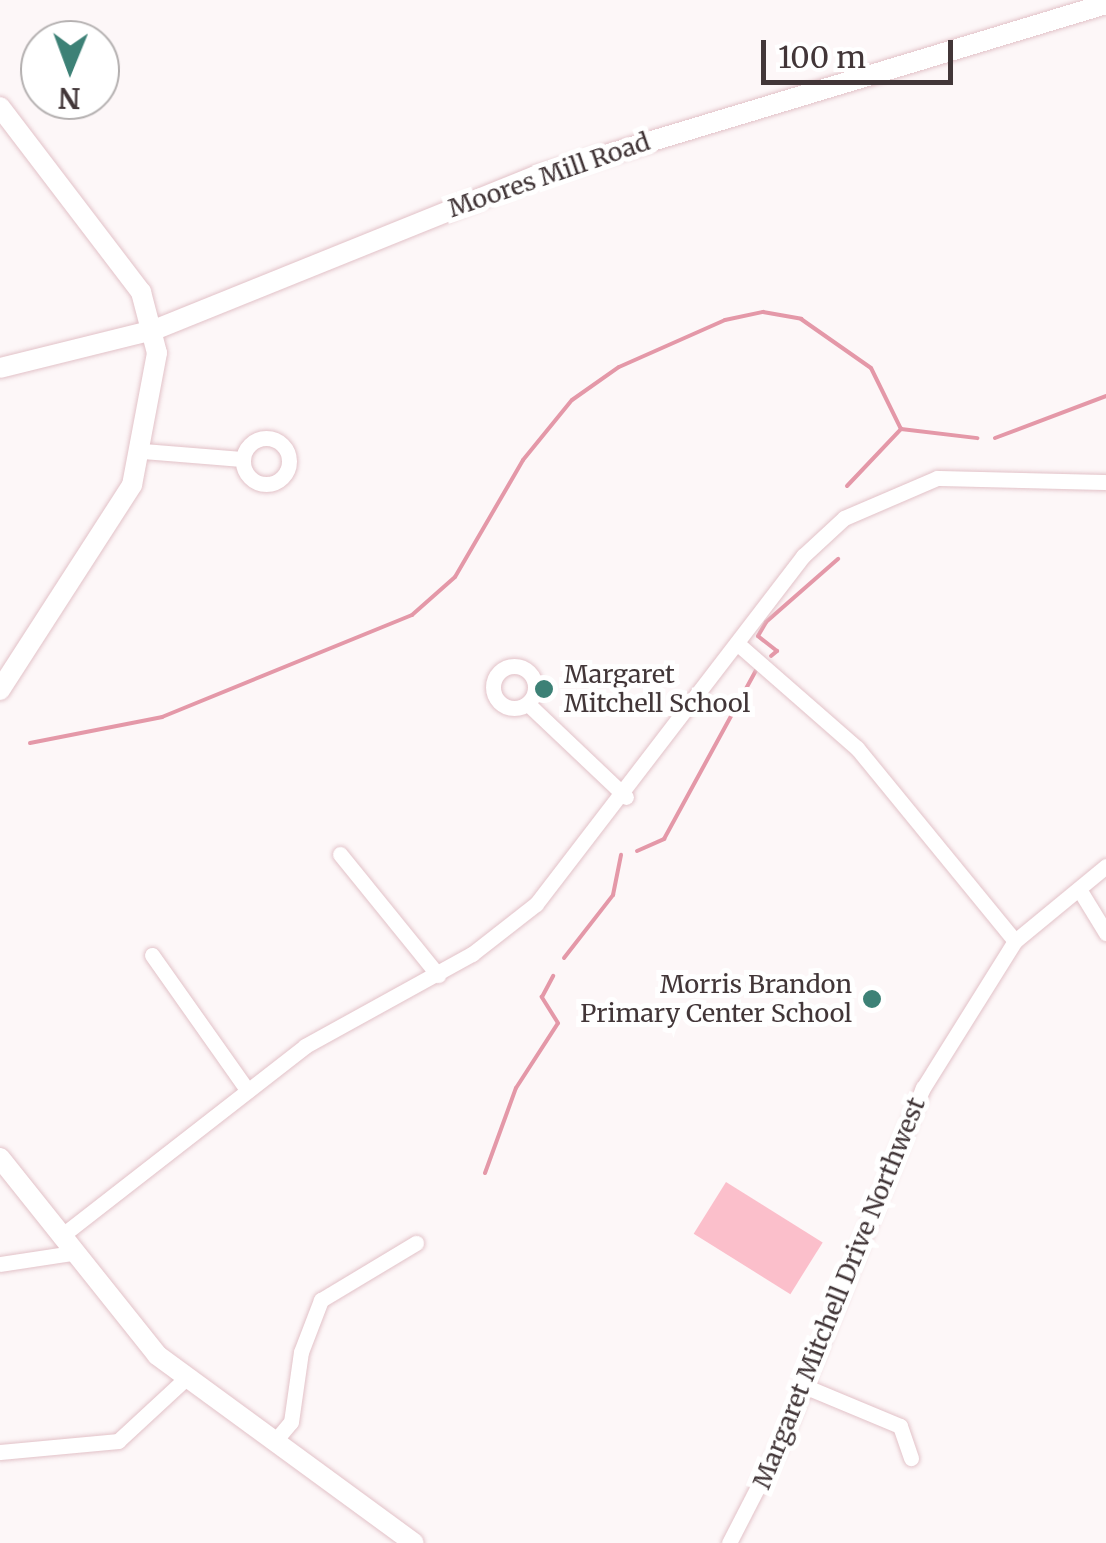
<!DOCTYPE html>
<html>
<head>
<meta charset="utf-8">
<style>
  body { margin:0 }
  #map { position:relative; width:1106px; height:1543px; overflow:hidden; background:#fdf7f8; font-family:Merriweather,serif }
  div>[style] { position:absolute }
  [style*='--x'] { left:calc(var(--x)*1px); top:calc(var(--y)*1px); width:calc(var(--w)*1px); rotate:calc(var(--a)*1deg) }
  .green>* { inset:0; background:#fbbfcb; transform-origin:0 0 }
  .stream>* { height:4px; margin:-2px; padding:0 2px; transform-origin:2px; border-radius:2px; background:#e498a8 }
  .roads { filter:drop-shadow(0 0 2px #e2c2c8) drop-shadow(0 0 2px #e2c2c8) }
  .street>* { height:15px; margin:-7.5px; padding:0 7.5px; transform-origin:7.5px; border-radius:7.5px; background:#fff }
  .street>.ring { margin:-7.5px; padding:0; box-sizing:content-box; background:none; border:15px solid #fff; border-radius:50% }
  .secondary>* { height:20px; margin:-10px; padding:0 10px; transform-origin:10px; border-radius:10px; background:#fff }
  .dots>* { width:28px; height:28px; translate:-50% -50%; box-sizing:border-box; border:5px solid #fff; border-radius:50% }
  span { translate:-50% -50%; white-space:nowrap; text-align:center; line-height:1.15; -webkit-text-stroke:10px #fff; paint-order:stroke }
  .street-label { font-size:25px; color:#423638 }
  .poi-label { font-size:25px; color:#423638 }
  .left { translate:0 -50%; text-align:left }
  .right { translate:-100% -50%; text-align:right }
  .north { position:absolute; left:20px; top:20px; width:100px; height:100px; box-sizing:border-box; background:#fff; border:2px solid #b3afaf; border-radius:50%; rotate:181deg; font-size:28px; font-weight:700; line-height:40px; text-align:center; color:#423638 }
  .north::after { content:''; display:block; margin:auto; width:35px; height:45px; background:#3d8176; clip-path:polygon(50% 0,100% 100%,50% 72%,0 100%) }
  .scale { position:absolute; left:761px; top:40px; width:192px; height:45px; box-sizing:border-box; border:5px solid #423638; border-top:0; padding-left:12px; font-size:30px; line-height:35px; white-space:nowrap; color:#423638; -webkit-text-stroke:8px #fff; paint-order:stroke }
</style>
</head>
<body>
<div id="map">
  <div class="green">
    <i style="left:726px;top:1182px;width:114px;height:61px;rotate:32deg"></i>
  </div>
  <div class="stream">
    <i style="--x:995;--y:438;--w:119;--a:-20.7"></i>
    <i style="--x:847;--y:486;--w:79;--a:-46.5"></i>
    <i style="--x:771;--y:656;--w:8;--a:-40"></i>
    <i style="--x:777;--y:651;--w:24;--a:-142"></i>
    <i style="--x:758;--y:636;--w:16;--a:-60"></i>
    <i style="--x:766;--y:622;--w:96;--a:-41.2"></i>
    <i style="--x:30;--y:743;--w:135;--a:-11.1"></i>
    <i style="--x:162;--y:717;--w:270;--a:-22.2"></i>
    <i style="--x:412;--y:615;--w:57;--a:-41.5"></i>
    <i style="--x:455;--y:577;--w:135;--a:-59.8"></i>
    <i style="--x:523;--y:460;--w:77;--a:-50.8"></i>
    <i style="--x:572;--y:400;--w:57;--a:-35.1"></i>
    <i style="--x:619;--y:367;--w:116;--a:-23.9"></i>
    <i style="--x:725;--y:320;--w:39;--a:-12"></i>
    <i style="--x:763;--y:312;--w:39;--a:10"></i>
    <i style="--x:801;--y:319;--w:85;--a:35"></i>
    <i style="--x:871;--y:368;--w:68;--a:63.8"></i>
    <i style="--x:901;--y:429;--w:77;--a:6.8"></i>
    <i style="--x:637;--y:851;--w:30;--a:-24"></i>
    <i style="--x:664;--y:839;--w:192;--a:-61.4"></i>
    <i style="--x:564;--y:958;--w:80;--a:-52.1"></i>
    <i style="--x:613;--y:895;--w:41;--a:-78.7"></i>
    <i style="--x:485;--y:1173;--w:90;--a:-70"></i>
    <i style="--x:516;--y:1088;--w:77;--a:-57.1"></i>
    <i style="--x:558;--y:1023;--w:31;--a:-122"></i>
    <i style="--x:542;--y:997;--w:24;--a:-62"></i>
  </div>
  <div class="roads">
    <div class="street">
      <i class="ring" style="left:243px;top:438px;width:31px;height:31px"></i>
      <i style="--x:143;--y:451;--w:99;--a:4.6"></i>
      <i style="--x:738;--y:644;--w:158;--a:41.2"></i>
      <i style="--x:857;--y:748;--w:249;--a:50.7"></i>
      <i class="ring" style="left:493px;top:666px;width:27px;height:27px"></i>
      <i style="--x:528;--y:704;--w:135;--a:43.5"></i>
      <i style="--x:340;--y:854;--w:156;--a:51"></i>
      <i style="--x:1079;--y:889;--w:52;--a:58.5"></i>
      <i style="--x:152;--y:955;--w:166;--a:54.8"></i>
      <i style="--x:60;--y:1237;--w:311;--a:-37.9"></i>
      <i style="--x:305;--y:1046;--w:191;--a:-28.9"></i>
      <i style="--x:472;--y:954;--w:81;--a:-38"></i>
      <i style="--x:536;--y:904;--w:439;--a:-52.5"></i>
      <i style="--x:803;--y:556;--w:56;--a:-42.8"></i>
      <i style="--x:844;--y:518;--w:101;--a:-23.3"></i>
      <i style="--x:937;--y:478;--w:169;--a:1.4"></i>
      <i style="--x:0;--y:1264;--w:73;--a:-8.7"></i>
      <i style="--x:804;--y:1386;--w:104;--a:22.6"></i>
      <i style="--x:900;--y:1426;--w:34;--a:71"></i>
      <i style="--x:274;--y:1442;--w:26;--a:-50"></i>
      <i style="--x:291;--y:1422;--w:71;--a:-81.9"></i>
      <i style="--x:301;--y:1352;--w:56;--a:-69"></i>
      <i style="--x:321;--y:1300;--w:111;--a:-31"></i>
      <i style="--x:0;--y:1452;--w:119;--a:-5.3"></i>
      <i style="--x:118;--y:1441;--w:91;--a:-42.8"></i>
      <i style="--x:729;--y:1543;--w:123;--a:-62.8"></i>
      <i style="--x:785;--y:1434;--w:373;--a:-68.3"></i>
      <i style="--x:923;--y:1088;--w:173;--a:-58"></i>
      <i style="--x:1015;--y:941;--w:118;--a:-39.5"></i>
    </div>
    <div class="secondary">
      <i style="--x:0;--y:107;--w:233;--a:52.7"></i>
      <i style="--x:141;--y:292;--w:63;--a:75.3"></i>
      <i style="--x:157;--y:353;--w:134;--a:100.7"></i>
      <i style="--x:132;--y:485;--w:244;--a:122.8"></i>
      <i style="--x:0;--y:368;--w:159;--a:-13.9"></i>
      <i style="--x:154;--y:330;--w:412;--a:-22"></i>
      <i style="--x:536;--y:176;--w:595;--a:-16.79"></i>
      <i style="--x:0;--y:1158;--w:252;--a:51.4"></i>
      <i style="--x:157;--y:1355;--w:318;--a:36.2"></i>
    </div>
  </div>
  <div class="dots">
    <i style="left:544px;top:689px;background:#3d8176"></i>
    <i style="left:872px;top:999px;background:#3d8176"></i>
  </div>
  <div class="street-label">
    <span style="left:549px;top:175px;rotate:-19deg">Moores Mill Road</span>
    <span style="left:839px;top:1293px;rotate:-68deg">Margaret Mitchell Drive Northwest</span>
  </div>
  <div class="poi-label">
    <span class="left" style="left:564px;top:689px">Margaret<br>Mitchell School</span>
    <span class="right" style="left:852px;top:999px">Morris Brandon<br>Primary Center School</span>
  </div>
  <div class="north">N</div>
  <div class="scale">100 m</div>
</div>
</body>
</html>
